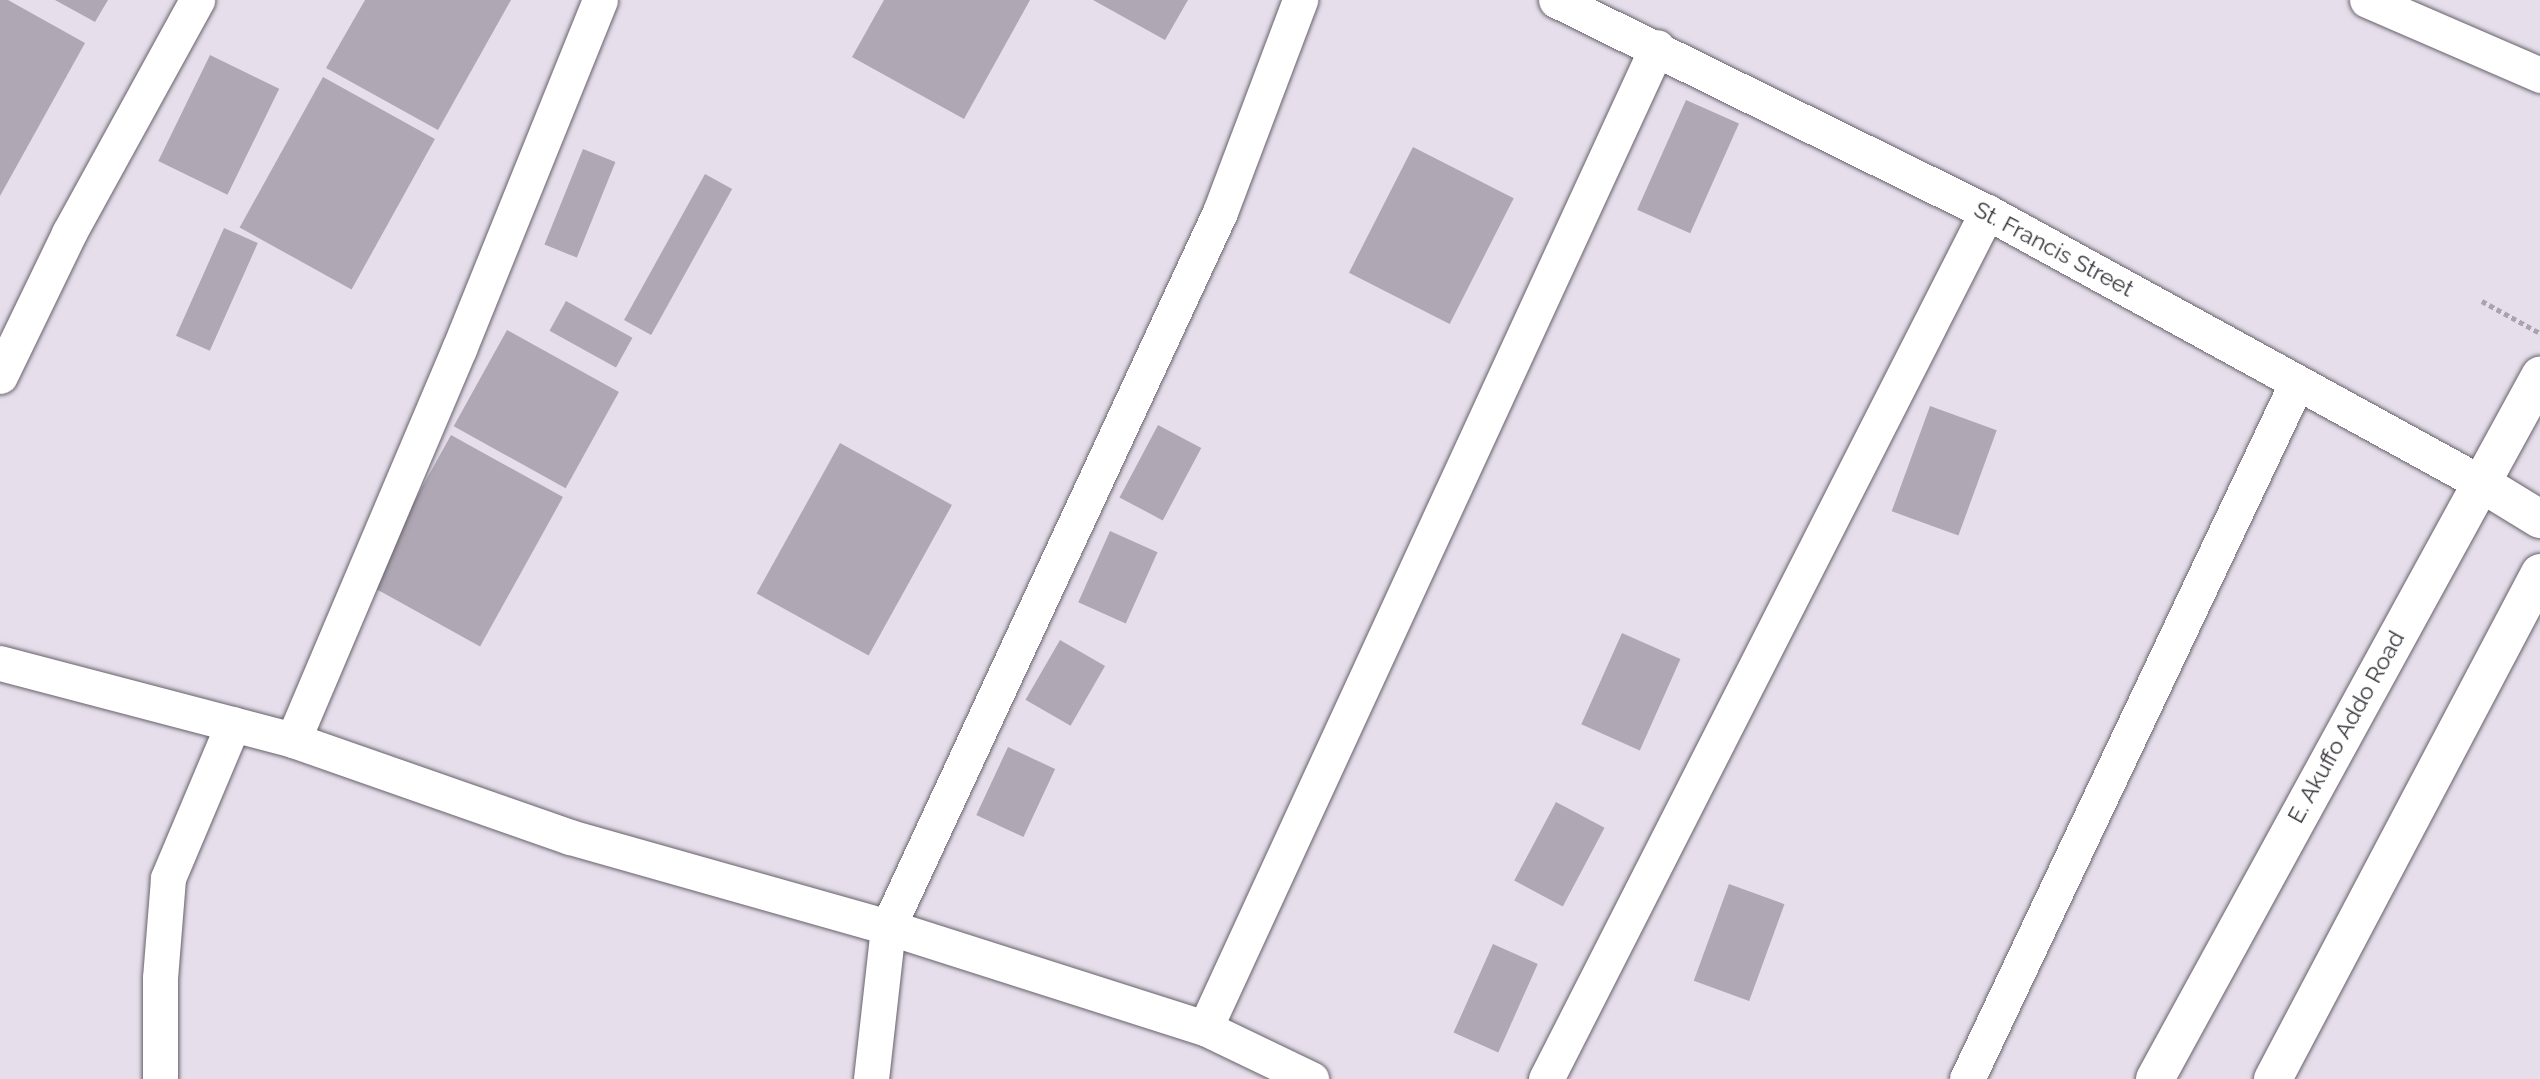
<!DOCTYPE html>
<html>
<head>
<meta charset="utf-8">
<style>
  body { margin:0 }
  #map { position:relative; width:2540px; height:1079px; overflow:hidden; background:#e6dfeb; font-family:Raleway,sans-serif }
  div>[style] { position:absolute }
  [style*='--x'] { left:calc(var(--x)*1px); top:calc(var(--y)*1px); width:calc(var(--w)*1px); rotate:calc(var(--a)*1deg) }
  .building>* { inset:0; background:#afa7b3; transform-origin:0 0 }
  .path>* { height:4.5px; margin-top:-2.25px; transform-origin:0; background:repeating-linear-gradient(90deg,#a8a3ac 0 5px,transparent 0 8.5px) }
  .roads { filter:drop-shadow(0 0 2px #67616b) drop-shadow(0 0 2px #67616b) }
  .street>* { height:35px; margin:-17.5px; padding:0 17.5px; transform-origin:17.5px; border-radius:17.5px; background:#fff }
  .secondary>* { height:38px; margin:-19px; padding:0 19px; transform-origin:19px; border-radius:19px; background:#fff }
  span { translate:-50% -50%; white-space:nowrap; text-align:center; line-height:1.15; -webkit-text-stroke:5px #fff; paint-order:stroke }
  .street-label { font-size:23px; color:#3a373c }
</style>
</head>
<body>
<div id="map">
  <div class="building">
    <i style="clip-path:polygon(0 0,8px 0,85px 43px,0 196px)"></i>
    <i style="clip-path:polygon(55px 0,108px 0,95px 22px)"></i>
    <i style="clip-path:polygon(365px 0,511px 0,438px 130px,326px 68px)"></i>
    <i style="clip-path:polygon(884px 0,1030px 0,964px 119px,852px 57px)"></i>
    <i style="clip-path:polygon(1093px 0,1188px 0,1165px 40px)"></i>
    <i style="left:210px;top:55px;width:77px;height:118px;rotate:26deg"></i>
    <i style="left:323px;top:77px;width:128px;height:172px;rotate:29deg"></i>
    <i style="left:1686px;top:100px;width:58px;height:120px;rotate:24deg"></i>
    <i style="left:1413px;top:147px;width:113px;height:141px;rotate:27deg"></i>
    <i style="left:583px;top:149px;width:35px;height:103px;rotate:22deg"></i>
    <i style="left:705px;top:174px;width:31px;height:167px;rotate:29deg"></i>
    <i style="left:224px;top:228px;width:37px;height:118px;rotate:24deg"></i>
    <i style="left:566px;top:301px;width:76px;height:34px;rotate:29deg"></i>
    <i style="left:507px;top:330px;width:128px;height:110px;rotate:29deg"></i>
    <i style="left:1930px;top:406px;width:71px;height:112px;rotate:20deg"></i>
    <i style="left:1158px;top:425px;width:49px;height:82px;rotate:28deg"></i>
    <i style="left:451px;top:435px;width:128px;height:171px;rotate:29deg"></i>
    <i style="left:840px;top:443px;width:128px;height:172px;rotate:29deg"></i>
    <i style="left:1110px;top:531px;width:52px;height:78px;rotate:24deg"></i>
    <i style="left:1622px;top:633px;width:64px;height:100px;rotate:24deg"></i>
    <i style="left:1060px;top:640px;width:52px;height:69px;rotate:30deg"></i>
    <i style="left:1008px;top:747px;width:52px;height:75px;rotate:25deg"></i>
    <i style="left:1556px;top:802px;width:55px;height:89px;rotate:28deg"></i>
    <i style="left:1729px;top:884px;width:59px;height:103px;rotate:20deg"></i>
    <i style="left:1493px;top:944px;width:49px;height:97px;rotate:24deg"></i>
  </div>
  <div class="path">
    <i style="--x:2482;--y:301;--w:66;--a:28.9"></i>
  </div>
  <div class="roads">
    <div class="street">
      <i style="--x:1556;--y:0;--w:480;--a:26.2"></i>
      <i style="--x:1987;--y:212;--w:563;--a:28.75"></i>
      <i style="--x:2367;--y:0;--w:189;--a:23.4"></i>
      <i style="--x:0;--y:376;--w:159;--a:-64.2"></i>
      <i style="--x:69;--y:233;--w:266;--a:-61.2"></i>
      <i style="--x:0;--y:663;--w:303;--a:14.7"></i>
      <i style="--x:293;--y:740;--w:293;--a:19.3"></i>
      <i style="--x:570;--y:837;--w:330;--a:15.8"></i>
      <i style="--x:888;--y:927;--w:333;--a:17.7"></i>
      <i style="--x:1205;--y:1028;--w:118;--a:25.7"></i>
      <i style="--x:293;--y:740;--w:425;--a:-67"></i>
      <i style="--x:459;--y:349;--w:376;--a:-68"></i>
      <i style="--x:1205;--y:1028;--w:1080;--a:-65.26"></i>
      <i style="--x:160;--y:1079;--w:101;--a:-90"></i>
      <i style="--x:160;--y:978;--w:100;--a:-85.4"></i>
      <i style="--x:168;--y:878;--w:167;--a:-67.1"></i>
      <i style="--x:871;--y:1079;--w:153;--a:-83.6"></i>
      <i style="--x:888;--y:927;--w:788;--a:-65.09"></i>
      <i style="--x:1220;--y:212;--w:227;--a:-69.3"></i>
      <i style="--x:1546;--y:1079;--w:973;--a:-63.04"></i>
      <i style="--x:1967;--y:1079;--w:771;--a:-64.66"></i>
    </div>
    <div class="secondary">
      <i style="--x:2481;--y:483;--w:69;--a:31.4"></i>
      <i style="--x:2155;--y:1079;--w:802;--a:-61.29"></i>
      <i style="--x:2273;--y:1079;--w:572;--a:-62.18"></i>
    </div>
  </div>
  <div class="street-label">
    <span style="left:2054px;top:249px;rotate:28deg">St. Francis Street</span>
    <span style="left:2346px;top:727px;rotate:-61deg">E. Akuffo Addo Road</span>
  </div>
</div>
</body>
</html>
